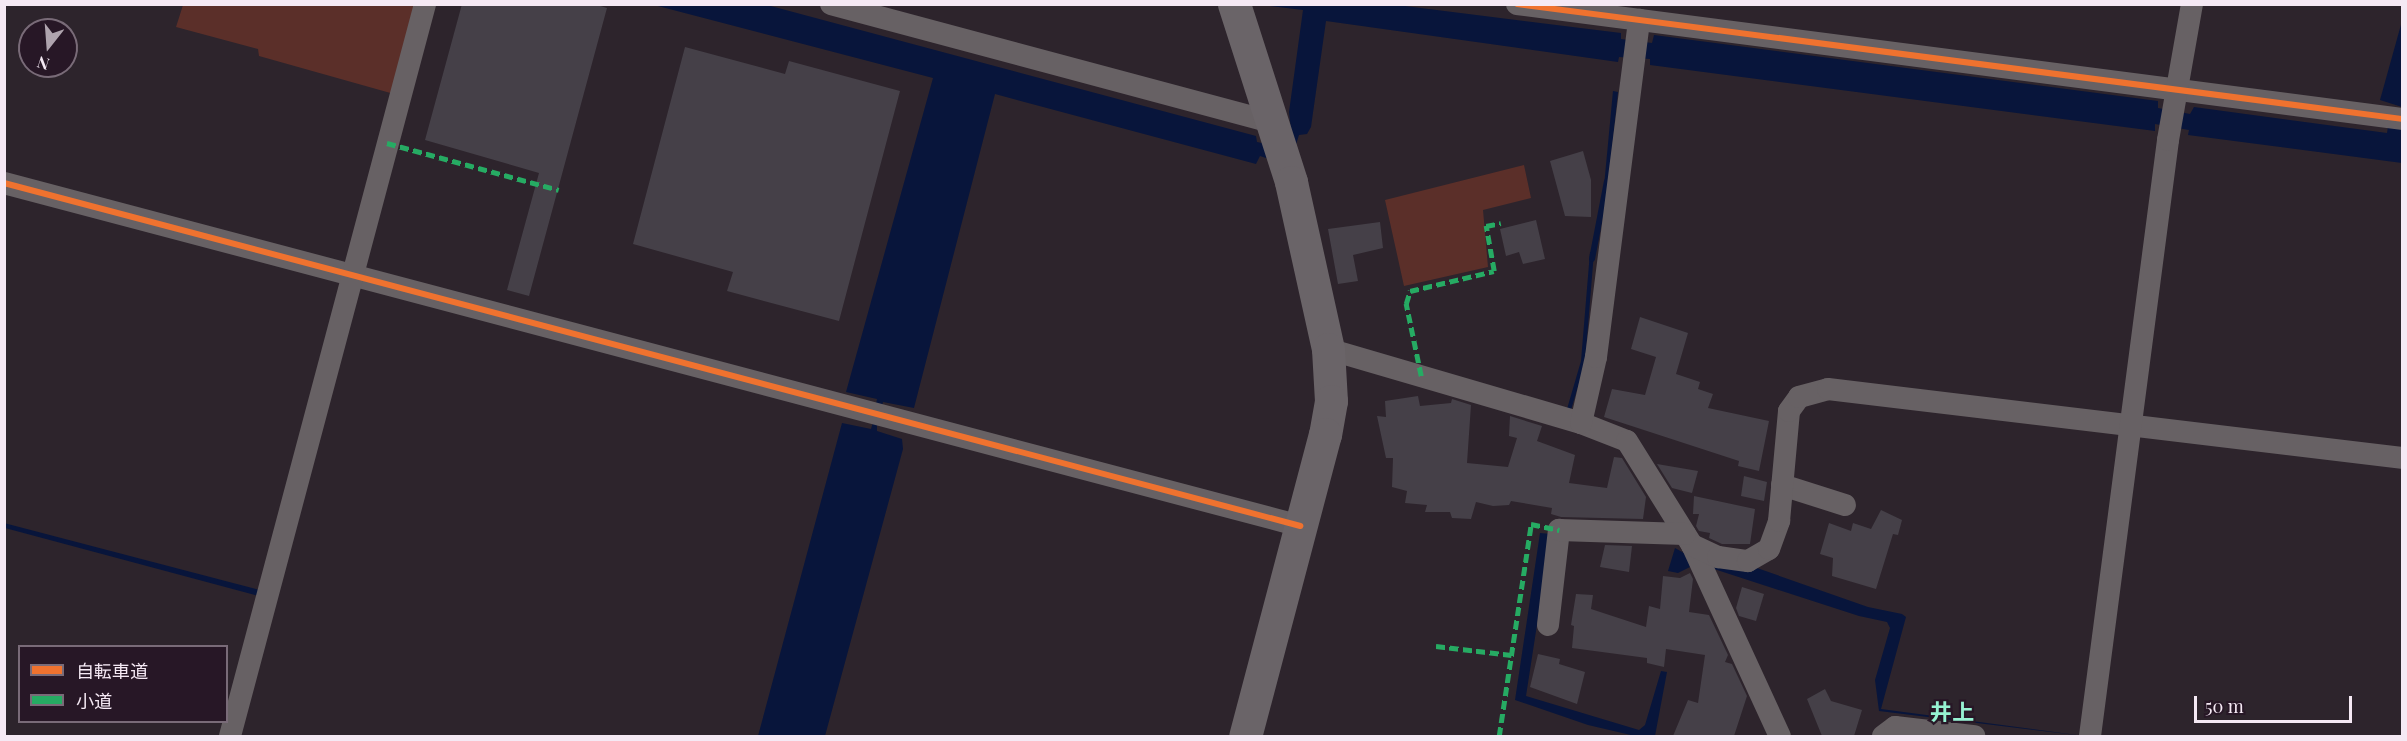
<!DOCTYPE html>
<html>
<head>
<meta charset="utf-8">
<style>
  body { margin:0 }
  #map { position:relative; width:2407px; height:741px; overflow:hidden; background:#2d242c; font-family:"Playfair Display","Noto Sans JP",serif }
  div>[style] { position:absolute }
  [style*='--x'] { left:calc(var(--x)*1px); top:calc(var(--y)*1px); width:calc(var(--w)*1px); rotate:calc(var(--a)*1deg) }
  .green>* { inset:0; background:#5b2f29 }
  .water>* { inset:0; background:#08153b }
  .stream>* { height:6px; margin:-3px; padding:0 3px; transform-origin:3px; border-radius:3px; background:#08153b }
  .building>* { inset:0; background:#454048 }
  .street>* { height:22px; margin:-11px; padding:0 11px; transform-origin:11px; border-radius:11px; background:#676164 }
  .secondary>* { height:33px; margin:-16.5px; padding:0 16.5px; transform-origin:16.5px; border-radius:16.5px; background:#6a6468 }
  .quiet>* { height:4.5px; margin-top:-2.25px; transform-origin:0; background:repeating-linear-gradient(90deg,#26ab63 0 9px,transparent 0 13.5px) }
  .cycleway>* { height:6px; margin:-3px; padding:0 3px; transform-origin:3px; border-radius:3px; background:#ef722f }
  span { translate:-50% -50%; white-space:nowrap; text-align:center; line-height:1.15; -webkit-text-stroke:4.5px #271726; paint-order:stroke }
  .neighbourhood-label { font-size:22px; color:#96f2d2; font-weight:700 }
  .frame { position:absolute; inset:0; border:6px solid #f5e9f4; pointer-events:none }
  .legend { position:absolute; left:18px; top:645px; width:210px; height:78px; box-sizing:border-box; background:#271726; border:2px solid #796b78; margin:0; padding:8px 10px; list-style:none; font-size:18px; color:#f5e9f4 }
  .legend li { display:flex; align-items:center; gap:12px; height:30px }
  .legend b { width:30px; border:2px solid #796b78 }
  .north { position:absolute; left:18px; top:18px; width:60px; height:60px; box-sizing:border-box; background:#271726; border:2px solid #796b78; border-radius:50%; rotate:197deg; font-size:16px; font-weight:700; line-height:24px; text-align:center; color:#f5e9f4 }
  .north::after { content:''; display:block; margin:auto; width:21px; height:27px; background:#afa4ae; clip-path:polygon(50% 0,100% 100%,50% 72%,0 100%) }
  .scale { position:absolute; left:2194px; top:696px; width:158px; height:27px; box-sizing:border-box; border:3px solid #f5e9f4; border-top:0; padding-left:8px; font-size:18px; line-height:21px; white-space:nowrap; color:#f5e9f4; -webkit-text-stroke:4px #271726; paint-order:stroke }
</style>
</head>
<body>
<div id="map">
  <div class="green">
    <i style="clip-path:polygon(183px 5px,417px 5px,394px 94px,259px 56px,258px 49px,176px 27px)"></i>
    <i style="clip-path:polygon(1524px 165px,1531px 198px,1483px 210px,1488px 267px,1404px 286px,1385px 200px)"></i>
  </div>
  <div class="water">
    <i style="clip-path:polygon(1389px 4px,1621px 33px,1621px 39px,1652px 43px,1654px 35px,2158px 101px,2158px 108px,2190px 114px,2194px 107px,2387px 133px,2388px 126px,2402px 128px,2402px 163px,2188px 135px,2189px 130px,2155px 124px,2155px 131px,1650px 65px,1650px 59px,1619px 57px,1618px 62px,1326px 21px,1311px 127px,1307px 134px,1299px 135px,1294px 151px,1269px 159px,1260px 156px,1256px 164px,995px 94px,914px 408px,883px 402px,882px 406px,876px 404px,877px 399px,846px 392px,933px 78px,654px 5px,767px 5px,1256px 136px,1257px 142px,1267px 144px,1291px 130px,1289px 112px,1303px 10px,1263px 5px)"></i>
    <i style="clip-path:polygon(2402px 21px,2402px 107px,2380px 100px)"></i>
    <i style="clip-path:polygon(1613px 91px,1618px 92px,1608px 187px,1604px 186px)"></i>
    <i style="clip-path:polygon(1590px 252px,1594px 252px,1585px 363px,1571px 410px,1567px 409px,1581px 361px)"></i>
    <i style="clip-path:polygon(873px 422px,877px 424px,877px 431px,902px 439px,903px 449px,825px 736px,758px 736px,842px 423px,871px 429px)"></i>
    <i style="clip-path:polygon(4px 523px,260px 590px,259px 596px,5px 528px)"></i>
    <i style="clip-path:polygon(1540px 533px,1551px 534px,1526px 696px,1639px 730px,1645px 725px,1661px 671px,1667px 672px,1655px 736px,1635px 736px,1588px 725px,1515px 700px)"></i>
    <i style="clip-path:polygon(1675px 548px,1691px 557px,1757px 568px,1868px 607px,1902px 614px,1906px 617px,1881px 709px,2084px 736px,1879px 711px,1875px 680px,1890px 628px,1887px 622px,1859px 616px,1714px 569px,1689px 564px,1690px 567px,1678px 573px,1668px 571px)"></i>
  </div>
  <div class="stream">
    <i style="--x:1592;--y:259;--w:79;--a:-79.1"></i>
  </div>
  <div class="building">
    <i style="clip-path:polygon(462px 4px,594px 4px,607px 8px,529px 296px,507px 290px,539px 173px,425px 140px)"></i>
    <i style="clip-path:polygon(685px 47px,785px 74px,789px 61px,900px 91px,839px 321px,727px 291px,733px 272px,633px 244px)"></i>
    <i style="clip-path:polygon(1583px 151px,1591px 180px,1591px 217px,1565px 216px,1550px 161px)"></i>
    <i style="clip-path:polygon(1536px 220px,1545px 259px,1523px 264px,1519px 252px,1506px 256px,1500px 229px)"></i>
    <i style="clip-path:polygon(1380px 222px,1383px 248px,1353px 255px,1358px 281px,1338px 284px,1328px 229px)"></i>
    <i style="clip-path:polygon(1640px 317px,1688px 333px,1676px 374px,1700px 382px,1698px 389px,1713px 394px,1708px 408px,1769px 421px,1759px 471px,1738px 466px,1739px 461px,1604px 417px,1612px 389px,1645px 395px,1656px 357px,1631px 349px)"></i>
    <i style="clip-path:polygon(1418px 396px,1420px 406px,1451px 403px,1452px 399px,1471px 405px,1467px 463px,1508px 467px,1517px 438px,1509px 436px,1510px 416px,1542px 426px,1537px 441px,1575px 455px,1569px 483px,1607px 488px,1614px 457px,1622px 458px,1646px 497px,1643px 519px,1561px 517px,1551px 514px,1552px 508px,1511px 501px,1509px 505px,1493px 506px,1476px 502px,1471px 519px,1452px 518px,1450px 512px,1425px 512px,1427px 505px,1405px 503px,1407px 491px,1392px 487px,1393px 458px,1386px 458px,1377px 416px,1386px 417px,1385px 401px)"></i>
    <i style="clip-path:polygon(1657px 464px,1698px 471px,1692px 493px,1672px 488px)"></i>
    <i style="clip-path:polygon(1744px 476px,1767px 482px,1764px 501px,1741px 496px)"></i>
    <i style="clip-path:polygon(1694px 496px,1755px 509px,1750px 544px,1722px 544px,1709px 538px,1710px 533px,1699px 531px,1696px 526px,1699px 514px,1693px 514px)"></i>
    <i style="clip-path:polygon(1881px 510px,1902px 520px,1898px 535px,1893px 534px,1876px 589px,1832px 576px,1833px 558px,1820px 554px,1829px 523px,1851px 531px,1853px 523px,1871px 529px)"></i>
    <i style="clip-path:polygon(1605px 545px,1632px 546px,1629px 572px,1600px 567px)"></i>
    <i style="clip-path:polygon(1690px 573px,1693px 579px,1689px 612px,1709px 615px,1728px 655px,1725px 662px,1732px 664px,1747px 696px,1734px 736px,1673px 736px,1688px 700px,1698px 703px,1705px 655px,1666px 649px,1664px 667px,1647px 663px,1647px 658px,1572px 648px,1574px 626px,1571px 625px,1576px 594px,1593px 595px,1591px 609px,1646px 627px,1649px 606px,1660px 609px,1663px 576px,1680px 578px)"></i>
    <i style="clip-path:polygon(1742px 587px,1764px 594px,1756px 621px,1739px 616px,1736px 608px)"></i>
    <i style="clip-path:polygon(1538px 654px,1560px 659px,1559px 664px,1585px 672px,1577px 704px,1530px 687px)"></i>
    <i style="clip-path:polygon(1825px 689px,1831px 701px,1862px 710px,1854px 736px,1822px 736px,1807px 699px)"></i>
  </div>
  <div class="street">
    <i style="--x:831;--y:4;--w:456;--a:15"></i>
    <i style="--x:1517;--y:4;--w:892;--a:7.4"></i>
    <i style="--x:4;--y:183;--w:1341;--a:14.82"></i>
    <i style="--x:1328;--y:349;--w:264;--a:16.3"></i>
    <i style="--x:1581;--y:423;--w:49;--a:21.4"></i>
    <i style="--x:1627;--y:441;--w:123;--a:58"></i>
    <i style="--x:1692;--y:545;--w:210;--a:65.3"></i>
    <i style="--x:1581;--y:423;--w:68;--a:-77.2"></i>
    <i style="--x:1596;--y:357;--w:340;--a:-82.7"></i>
    <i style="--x:1782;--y:485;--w:66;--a:17.6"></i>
    <i style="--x:1692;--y:545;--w:29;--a:25"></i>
    <i style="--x:1718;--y:557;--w:30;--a:8"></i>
    <i style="--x:1748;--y:561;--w:24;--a:-30"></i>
    <i style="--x:1769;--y:549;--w:30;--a:-70"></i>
    <i style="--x:1779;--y:521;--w:110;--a:-84.8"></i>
    <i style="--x:1789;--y:411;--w:17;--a:-54"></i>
    <i style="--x:1799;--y:397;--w:30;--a:-15"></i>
    <i style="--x:1828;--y:389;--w:578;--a:6.85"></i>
    <i style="--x:1548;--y:625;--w:96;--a:-83.4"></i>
    <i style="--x:1559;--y:530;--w:126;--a:1.8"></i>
    <i style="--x:230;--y:736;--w:758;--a:-75.08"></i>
    <i style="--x:1883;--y:736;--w:15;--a:-37"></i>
    <i style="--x:1895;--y:727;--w:80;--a:6.5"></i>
    <i style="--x:2090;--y:736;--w:601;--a:-82.54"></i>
    <i style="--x:2168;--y:140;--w:138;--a:-80"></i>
  </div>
  <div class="secondary">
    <i style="--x:1234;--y:4;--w:187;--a:72.2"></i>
    <i style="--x:1291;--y:182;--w:171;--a:77.5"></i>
    <i style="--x:1328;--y:349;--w:52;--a:86.7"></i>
    <i style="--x:1331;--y:401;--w:34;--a:100"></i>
    <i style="--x:1325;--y:434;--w:312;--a:104.8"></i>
  </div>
  <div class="quiet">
    <i style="--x:387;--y:143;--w:178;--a:15.3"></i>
    <i style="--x:1421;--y:376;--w:74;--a:-101.8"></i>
    <i style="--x:1406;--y:304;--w:14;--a:-73"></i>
    <i style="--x:1410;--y:291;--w:86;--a:-13.4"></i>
    <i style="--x:1494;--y:271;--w:46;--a:-100.1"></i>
    <i style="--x:1486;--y:226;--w:15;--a:-11"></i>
    <i style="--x:1436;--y:646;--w:76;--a:6.8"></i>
    <i style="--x:1499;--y:736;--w:214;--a:-81.4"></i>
    <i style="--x:1531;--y:524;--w:29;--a:12"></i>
  </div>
  <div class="cycleway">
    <i style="--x:1517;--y:4;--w:892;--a:7.4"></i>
    <i style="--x:4;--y:183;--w:1341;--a:14.82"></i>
  </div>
  <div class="neighbourhood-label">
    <span style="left:1952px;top:712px">井上</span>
  </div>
  <div class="frame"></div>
  <ul class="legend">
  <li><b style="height:8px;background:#ef722f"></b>自転車道</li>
  <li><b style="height:8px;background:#26ab63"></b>小道</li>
  </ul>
  <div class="north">N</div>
  <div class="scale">50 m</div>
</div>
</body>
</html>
